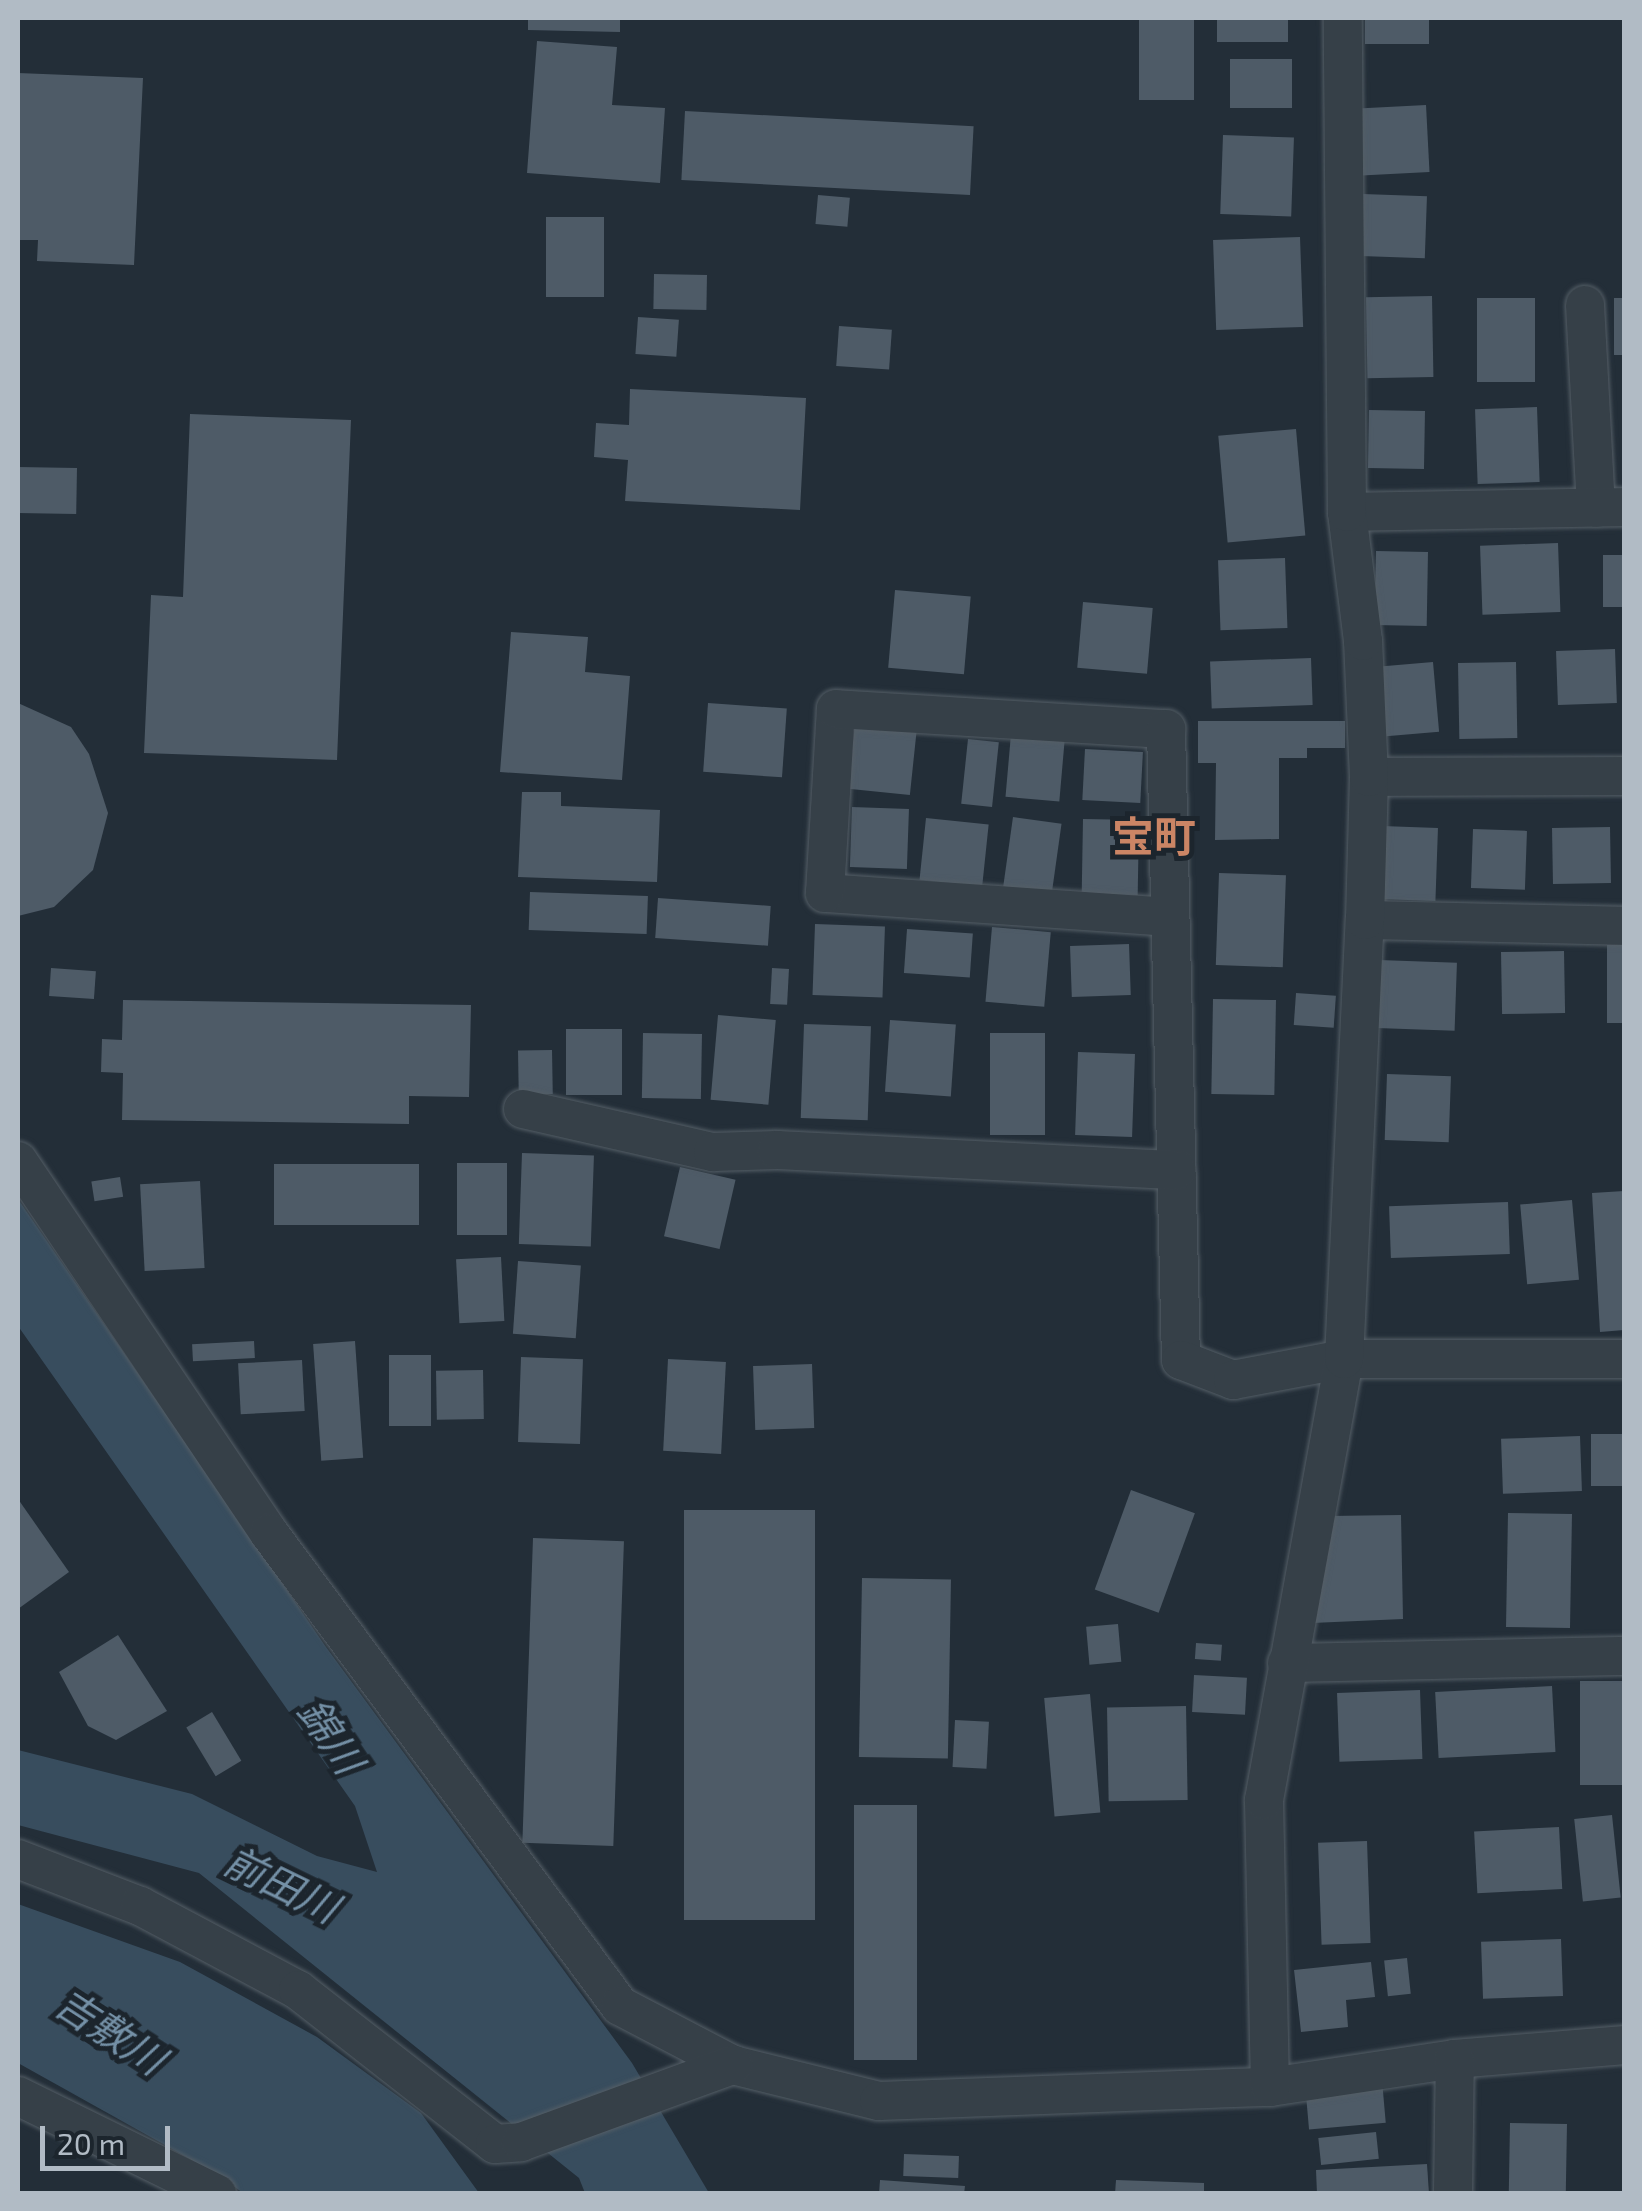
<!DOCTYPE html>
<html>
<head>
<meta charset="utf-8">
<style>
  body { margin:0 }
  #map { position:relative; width:1642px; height:2211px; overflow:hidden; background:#232e38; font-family:"Exo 2","Noto Sans JP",sans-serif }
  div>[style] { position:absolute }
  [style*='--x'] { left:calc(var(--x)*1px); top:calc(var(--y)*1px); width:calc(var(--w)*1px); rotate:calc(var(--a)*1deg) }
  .water>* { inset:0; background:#384d5e }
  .building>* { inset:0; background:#4e5b67; transform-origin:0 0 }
  .roads { filter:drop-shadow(0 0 2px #545e66) drop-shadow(0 0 2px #545e66) }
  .street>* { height:38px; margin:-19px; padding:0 19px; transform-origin:19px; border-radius:19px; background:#364048 }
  span { translate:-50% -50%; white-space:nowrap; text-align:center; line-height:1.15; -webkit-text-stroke:10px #1c252d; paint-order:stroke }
  .water-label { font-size:40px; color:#7490a6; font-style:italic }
  .quarter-label { font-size:42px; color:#cb8565; font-weight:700 }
  .frame { position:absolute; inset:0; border:20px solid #b1bbc5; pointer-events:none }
  .scale { position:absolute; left:40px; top:2126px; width:130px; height:45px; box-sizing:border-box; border:5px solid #b1bbc5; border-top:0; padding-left:12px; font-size:30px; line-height:35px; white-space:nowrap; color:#b1bbc5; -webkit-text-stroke:8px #1c252d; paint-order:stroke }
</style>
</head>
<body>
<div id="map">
  <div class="water">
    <i style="clip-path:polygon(18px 1199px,326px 1647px,632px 2063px,709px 2193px,585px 2193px,579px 2178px,199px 1873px,18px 1825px,18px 1750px,192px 1794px,317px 1856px,377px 1872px,355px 1806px,18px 1326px)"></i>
    <i style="clip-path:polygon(18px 1904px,180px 1962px,317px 2037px,421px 2113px,479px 2193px,243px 2193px,215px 2173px,18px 2063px)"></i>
  </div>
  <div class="building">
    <i style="clip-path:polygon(528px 18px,620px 18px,620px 32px,528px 30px)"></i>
    <i style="left:1139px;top:18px;width:55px;height:82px"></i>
    <i style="left:1217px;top:18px;width:71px;height:24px"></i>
    <i style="left:1365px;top:18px;width:64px;height:26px"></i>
    <i style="clip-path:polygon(537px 41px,617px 47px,612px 105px,665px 108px,660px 183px,527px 173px)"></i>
    <i style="left:1230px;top:59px;width:62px;height:49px"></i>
    <i style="clip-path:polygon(18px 73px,143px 78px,134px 265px,37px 261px,38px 240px,18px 240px)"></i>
    <i style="left:1426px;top:105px;width:67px;height:68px;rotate:87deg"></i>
    <i style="left:685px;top:111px;width:289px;height:69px;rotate:3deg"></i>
    <i style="left:1223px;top:135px;width:71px;height:79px;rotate:2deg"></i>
    <i style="left:1363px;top:194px;width:64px;height:62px;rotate:2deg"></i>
    <i style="left:818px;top:195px;width:32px;height:29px;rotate:5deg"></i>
    <i style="left:546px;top:217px;width:58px;height:80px"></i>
    <i style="left:1300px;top:237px;width:90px;height:87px;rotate:88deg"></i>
    <i style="left:654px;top:274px;width:53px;height:35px;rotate:1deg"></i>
    <i style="left:1432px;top:296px;width:81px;height:66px;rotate:89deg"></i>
    <i style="left:1535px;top:298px;width:84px;height:58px;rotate:90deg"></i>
    <i style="left:1614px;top:298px;width:10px;height:57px"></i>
    <i style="left:638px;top:317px;width:41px;height:37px;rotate:4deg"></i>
    <i style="left:839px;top:326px;width:53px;height:40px;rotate:4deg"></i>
    <i style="clip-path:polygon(630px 389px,806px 398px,800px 510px,625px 501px,628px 460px,594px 457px,596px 423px,629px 425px)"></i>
    <i style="left:1537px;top:407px;width:75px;height:62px;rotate:88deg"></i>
    <i style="left:1369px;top:410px;width:56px;height:58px;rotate:1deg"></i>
    <i style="clip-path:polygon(190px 414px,351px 420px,337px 760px,144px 753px,151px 595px,183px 597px)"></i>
    <i style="left:1296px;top:429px;width:107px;height:78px;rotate:85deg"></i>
    <i style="left:18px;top:467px;width:59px;height:46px;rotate:1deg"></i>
    <i style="left:1558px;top:543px;width:69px;height:78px;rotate:88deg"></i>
    <i style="left:1376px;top:551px;width:52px;height:74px;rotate:1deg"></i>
    <i style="left:1603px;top:555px;width:21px;height:52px"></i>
    <i style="left:1285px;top:558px;width:70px;height:67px;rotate:88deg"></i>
    <i style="left:895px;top:590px;width:76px;height:78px;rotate:5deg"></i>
    <i style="left:1083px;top:602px;width:70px;height:66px;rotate:5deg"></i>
    <i style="clip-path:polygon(511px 632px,588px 637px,585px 672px,630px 676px,622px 780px,500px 772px)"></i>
    <i style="left:1615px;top:649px;width:54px;height:59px;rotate:88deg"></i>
    <i style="left:1311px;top:658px;width:47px;height:101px;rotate:88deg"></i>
    <i style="left:1433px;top:662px;width:70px;height:53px;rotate:85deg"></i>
    <i style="left:1516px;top:662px;width:76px;height:58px;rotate:89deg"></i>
    <i style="clip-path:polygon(18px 703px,71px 727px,89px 754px,108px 813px,93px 870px,54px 907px,18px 916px)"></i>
    <i style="left:708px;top:703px;width:79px;height:69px;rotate:4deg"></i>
    <i style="clip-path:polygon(1198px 721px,1345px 721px,1345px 748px,1307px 748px,1307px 758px,1279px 758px,1279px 839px,1215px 840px,1216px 763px,1198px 763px)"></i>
    <i style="left:855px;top:724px;width:62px;height:65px;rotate:6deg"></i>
    <i style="left:1011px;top:734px;width:54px;height:63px;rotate:5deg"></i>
    <i style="left:968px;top:739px;width:31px;height:65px;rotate:6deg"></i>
    <i style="left:1085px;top:749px;width:58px;height:51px;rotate:3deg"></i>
    <i style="clip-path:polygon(522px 792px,561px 792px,561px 806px,660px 810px,657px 882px,518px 877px)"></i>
    <i style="left:852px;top:807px;width:57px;height:60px;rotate:2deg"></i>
    <i style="left:1013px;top:817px;width:49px;height:70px;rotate:8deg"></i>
    <i style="left:926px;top:818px;width:63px;height:62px;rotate:6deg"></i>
    <i style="left:1083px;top:819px;width:56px;height:75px;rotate:1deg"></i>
    <i style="left:1382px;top:826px;width:56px;height:73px;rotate:2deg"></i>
    <i style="left:1610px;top:827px;width:56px;height:58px;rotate:89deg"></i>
    <i style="left:1473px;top:829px;width:54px;height:59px;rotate:2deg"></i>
    <i style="left:1219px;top:873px;width:67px;height:92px;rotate:2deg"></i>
    <i style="left:530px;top:892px;width:118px;height:38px;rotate:2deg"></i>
    <i style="left:658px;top:898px;width:113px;height:40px;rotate:4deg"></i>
    <i style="left:815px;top:924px;width:70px;height:71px;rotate:2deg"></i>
    <i style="left:992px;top:927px;width:59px;height:75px;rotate:5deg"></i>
    <i style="left:907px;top:929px;width:66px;height:44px;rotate:4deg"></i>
    <i style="left:1129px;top:944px;width:51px;height:59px;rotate:88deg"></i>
    <i style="left:1624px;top:945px;width:78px;height:17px;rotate:90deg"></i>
    <i style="left:1564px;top:951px;width:62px;height:63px;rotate:89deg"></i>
    <i style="left:1379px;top:960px;width:78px;height:68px;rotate:2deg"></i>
    <i style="left:51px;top:968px;width:45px;height:28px;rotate:4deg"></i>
    <i style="left:772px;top:968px;width:17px;height:36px;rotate:3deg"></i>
    <i style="left:1296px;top:993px;width:40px;height:32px;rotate:4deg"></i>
    <i style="left:1213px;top:999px;width:63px;height:95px;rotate:1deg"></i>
    <i style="clip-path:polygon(123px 1000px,471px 1005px,469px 1097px,409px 1096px,409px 1124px,122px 1120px,123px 1073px,101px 1072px,102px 1039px,122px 1040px)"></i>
    <i style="left:718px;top:1015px;width:58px;height:85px;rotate:5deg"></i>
    <i style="left:890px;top:1020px;width:66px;height:72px;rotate:4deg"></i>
    <i style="left:804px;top:1024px;width:67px;height:94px;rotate:2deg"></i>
    <i style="left:622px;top:1029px;width:66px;height:56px;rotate:90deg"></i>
    <i style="left:643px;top:1033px;width:59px;height:65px;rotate:1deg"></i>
    <i style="left:990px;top:1033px;width:55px;height:102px"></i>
    <i style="left:552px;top:1050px;width:44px;height:34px;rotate:89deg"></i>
    <i style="left:1078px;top:1052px;width:57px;height:83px;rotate:2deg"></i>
    <i style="left:1387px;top:1074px;width:64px;height:66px;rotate:2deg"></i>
    <i style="left:522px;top:1153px;width:72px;height:91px;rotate:2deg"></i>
    <i style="left:457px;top:1163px;width:50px;height:72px"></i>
    <i style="left:274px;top:1164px;width:145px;height:61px"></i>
    <i style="left:680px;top:1167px;width:57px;height:71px;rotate:13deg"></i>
    <i style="left:120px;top:1177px;width:20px;height:29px;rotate:81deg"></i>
    <i style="left:200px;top:1181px;width:87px;height:60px;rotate:87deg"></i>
    <i style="clip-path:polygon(1624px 1191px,1624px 1330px,1600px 1332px,1592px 1193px)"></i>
    <i style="left:1572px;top:1200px;width:80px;height:52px;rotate:85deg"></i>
    <i style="left:1508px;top:1202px;width:52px;height:119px;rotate:88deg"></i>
    <i style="left:501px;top:1257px;width:64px;height:45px;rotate:87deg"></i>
    <i style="left:518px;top:1261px;width:63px;height:73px;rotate:4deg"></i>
    <i style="left:254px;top:1341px;width:17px;height:62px;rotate:87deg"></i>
    <i style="left:355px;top:1341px;width:117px;height:42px;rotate:86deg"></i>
    <i style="left:389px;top:1355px;width:42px;height:71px"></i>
    <i style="left:521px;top:1357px;width:62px;height:85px;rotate:2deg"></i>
    <i style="left:668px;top:1359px;width:58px;height:92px;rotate:3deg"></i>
    <i style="left:302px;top:1360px;width:51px;height:64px;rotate:87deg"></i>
    <i style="left:812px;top:1364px;width:64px;height:59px;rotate:88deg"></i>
    <i style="left:483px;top:1370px;width:49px;height:47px;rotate:89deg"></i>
    <i style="left:1624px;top:1434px;width:52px;height:33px;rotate:90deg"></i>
    <i style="left:1580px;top:1436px;width:55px;height:79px;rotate:88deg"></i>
    <i style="left:1131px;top:1490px;width:68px;height:106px;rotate:20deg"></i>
    <i style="clip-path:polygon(18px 1499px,69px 1572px,18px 1609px)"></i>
    <i style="left:684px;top:1510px;width:131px;height:410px"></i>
    <i style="left:1508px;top:1513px;width:64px;height:114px;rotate:1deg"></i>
    <i style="clip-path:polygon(1401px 1515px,1403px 1619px,1312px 1623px,1329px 1516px)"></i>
    <i style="left:533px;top:1538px;width:91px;height:305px;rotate:2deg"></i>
    <i style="left:862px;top:1578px;width:89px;height:179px;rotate:1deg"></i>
    <i style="left:1118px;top:1624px;width:38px;height:32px;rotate:85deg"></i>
    <i style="clip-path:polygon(118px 1635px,167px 1711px,116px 1740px,88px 1726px,59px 1672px)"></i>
    <i style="left:1196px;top:1643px;width:26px;height:16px;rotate:4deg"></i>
    <i style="left:1194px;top:1675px;width:53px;height:37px;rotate:3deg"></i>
    <i style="left:1624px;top:1681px;width:104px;height:44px;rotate:90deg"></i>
    <i style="left:1552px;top:1686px;width:66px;height:117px;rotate:87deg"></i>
    <i style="left:1420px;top:1690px;width:69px;height:83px;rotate:88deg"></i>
    <i style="left:1090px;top:1694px;width:119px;height:46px;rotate:85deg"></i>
    <i style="left:1186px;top:1706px;width:94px;height:79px;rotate:89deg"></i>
    <i style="left:212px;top:1712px;width:57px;height:30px;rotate:59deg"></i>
    <i style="left:955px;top:1720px;width:34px;height:47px;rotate:3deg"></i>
    <i style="left:854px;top:1805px;width:63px;height:255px"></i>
    <i style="left:1612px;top:1815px;width:83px;height:38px;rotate:84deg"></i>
    <i style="left:1559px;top:1827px;width:62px;height:85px;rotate:87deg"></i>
    <i style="left:1367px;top:1841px;width:102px;height:49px;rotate:88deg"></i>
    <i style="left:1561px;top:1939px;width:57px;height:80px;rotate:88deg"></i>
    <i style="left:1407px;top:1958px;width:36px;height:23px;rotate:84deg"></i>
    <i style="clip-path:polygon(1371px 1962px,1375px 1997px,1346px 2000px,1348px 2027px,1301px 2032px,1294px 1970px)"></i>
    <i style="left:1382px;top:2080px;width:43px;height:77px;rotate:85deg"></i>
    <i style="left:1510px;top:2123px;width:57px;height:71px;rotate:1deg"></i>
    <i style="left:1376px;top:2132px;width:27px;height:58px;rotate:84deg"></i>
    <i style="left:904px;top:2154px;width:55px;height:22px;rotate:2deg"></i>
    <i style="clip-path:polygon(1427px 2164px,1429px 2194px,1317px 2194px,1316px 2170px)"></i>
    <i style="clip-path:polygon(880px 2180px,965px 2186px,964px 2194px,879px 2194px)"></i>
    <i style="clip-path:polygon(1116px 2180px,1204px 2183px,1204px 2194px,1115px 2194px)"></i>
  </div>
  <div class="roads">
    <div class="street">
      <i style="--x:1585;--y:305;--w:203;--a:86.9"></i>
      <i style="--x:1347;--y:512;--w:277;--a:-1"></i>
      <i style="--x:1369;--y:777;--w:255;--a:-0.2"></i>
      <i style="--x:1169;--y:917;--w:345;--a:-176"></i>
      <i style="--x:825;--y:893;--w:184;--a:-86.6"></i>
      <i style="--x:836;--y:709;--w:331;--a:3.5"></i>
      <i style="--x:1166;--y:729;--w:631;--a:88.64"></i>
      <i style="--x:1181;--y:1360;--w:56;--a:21"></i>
      <i style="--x:1233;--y:1380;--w:113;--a:-10.7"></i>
      <i style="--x:1344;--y:1359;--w:280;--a:0"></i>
      <i style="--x:1365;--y:920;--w:259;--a:1.3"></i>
      <i style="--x:523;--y:1109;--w:195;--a:12.8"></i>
      <i style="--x:713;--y:1152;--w:64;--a:-1.8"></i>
      <i style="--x:777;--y:1150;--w:400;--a:2.9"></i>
      <i style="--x:18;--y:1161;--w:449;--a:56"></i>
      <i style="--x:269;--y:1533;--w:589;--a:53.42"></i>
      <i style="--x:620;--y:2006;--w:127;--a:27.6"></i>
      <i style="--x:733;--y:2065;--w:150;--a:13.9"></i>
      <i style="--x:879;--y:2101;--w:391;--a:-2.1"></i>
      <i style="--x:1270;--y:2087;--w:187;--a:-8.6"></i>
      <i style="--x:1455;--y:2059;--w:170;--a:-4.7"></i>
      <i style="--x:1287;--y:1663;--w:337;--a:-1.2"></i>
      <i style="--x:18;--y:1859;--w:131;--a:21.1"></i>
      <i style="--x:140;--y:1906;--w:179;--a:28"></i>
      <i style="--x:298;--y:1990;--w:250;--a:38"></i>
      <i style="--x:495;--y:2144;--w:26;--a:-4"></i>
      <i style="--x:521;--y:2142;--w:226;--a:-20"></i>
      <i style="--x:1270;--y:2087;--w:287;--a:-91.2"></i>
      <i style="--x:1264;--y:1800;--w:448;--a:-79.7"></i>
      <i style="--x:1344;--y:1359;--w:440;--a:-87.3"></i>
      <i style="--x:1365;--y:920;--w:143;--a:-88.4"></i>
      <i style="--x:1369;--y:777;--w:136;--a:-92.5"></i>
      <i style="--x:1363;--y:641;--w:130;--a:-97.1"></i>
      <i style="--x:1347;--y:512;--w:494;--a:-90.5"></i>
      <i style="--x:18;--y:2096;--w:222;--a:26.2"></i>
      <i style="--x:1453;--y:2194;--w:135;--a:-89.2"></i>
    </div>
  </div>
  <div class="water-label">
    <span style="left:332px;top:1735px;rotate:56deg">錦川</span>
    <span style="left:282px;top:1883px;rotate:26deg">前田川</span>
    <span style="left:111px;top:2030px;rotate:33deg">吉敷川</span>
  </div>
  <div class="quarter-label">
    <span style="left:1154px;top:835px">宝町</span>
  </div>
  <div class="frame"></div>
  <div class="scale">20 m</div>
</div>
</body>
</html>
